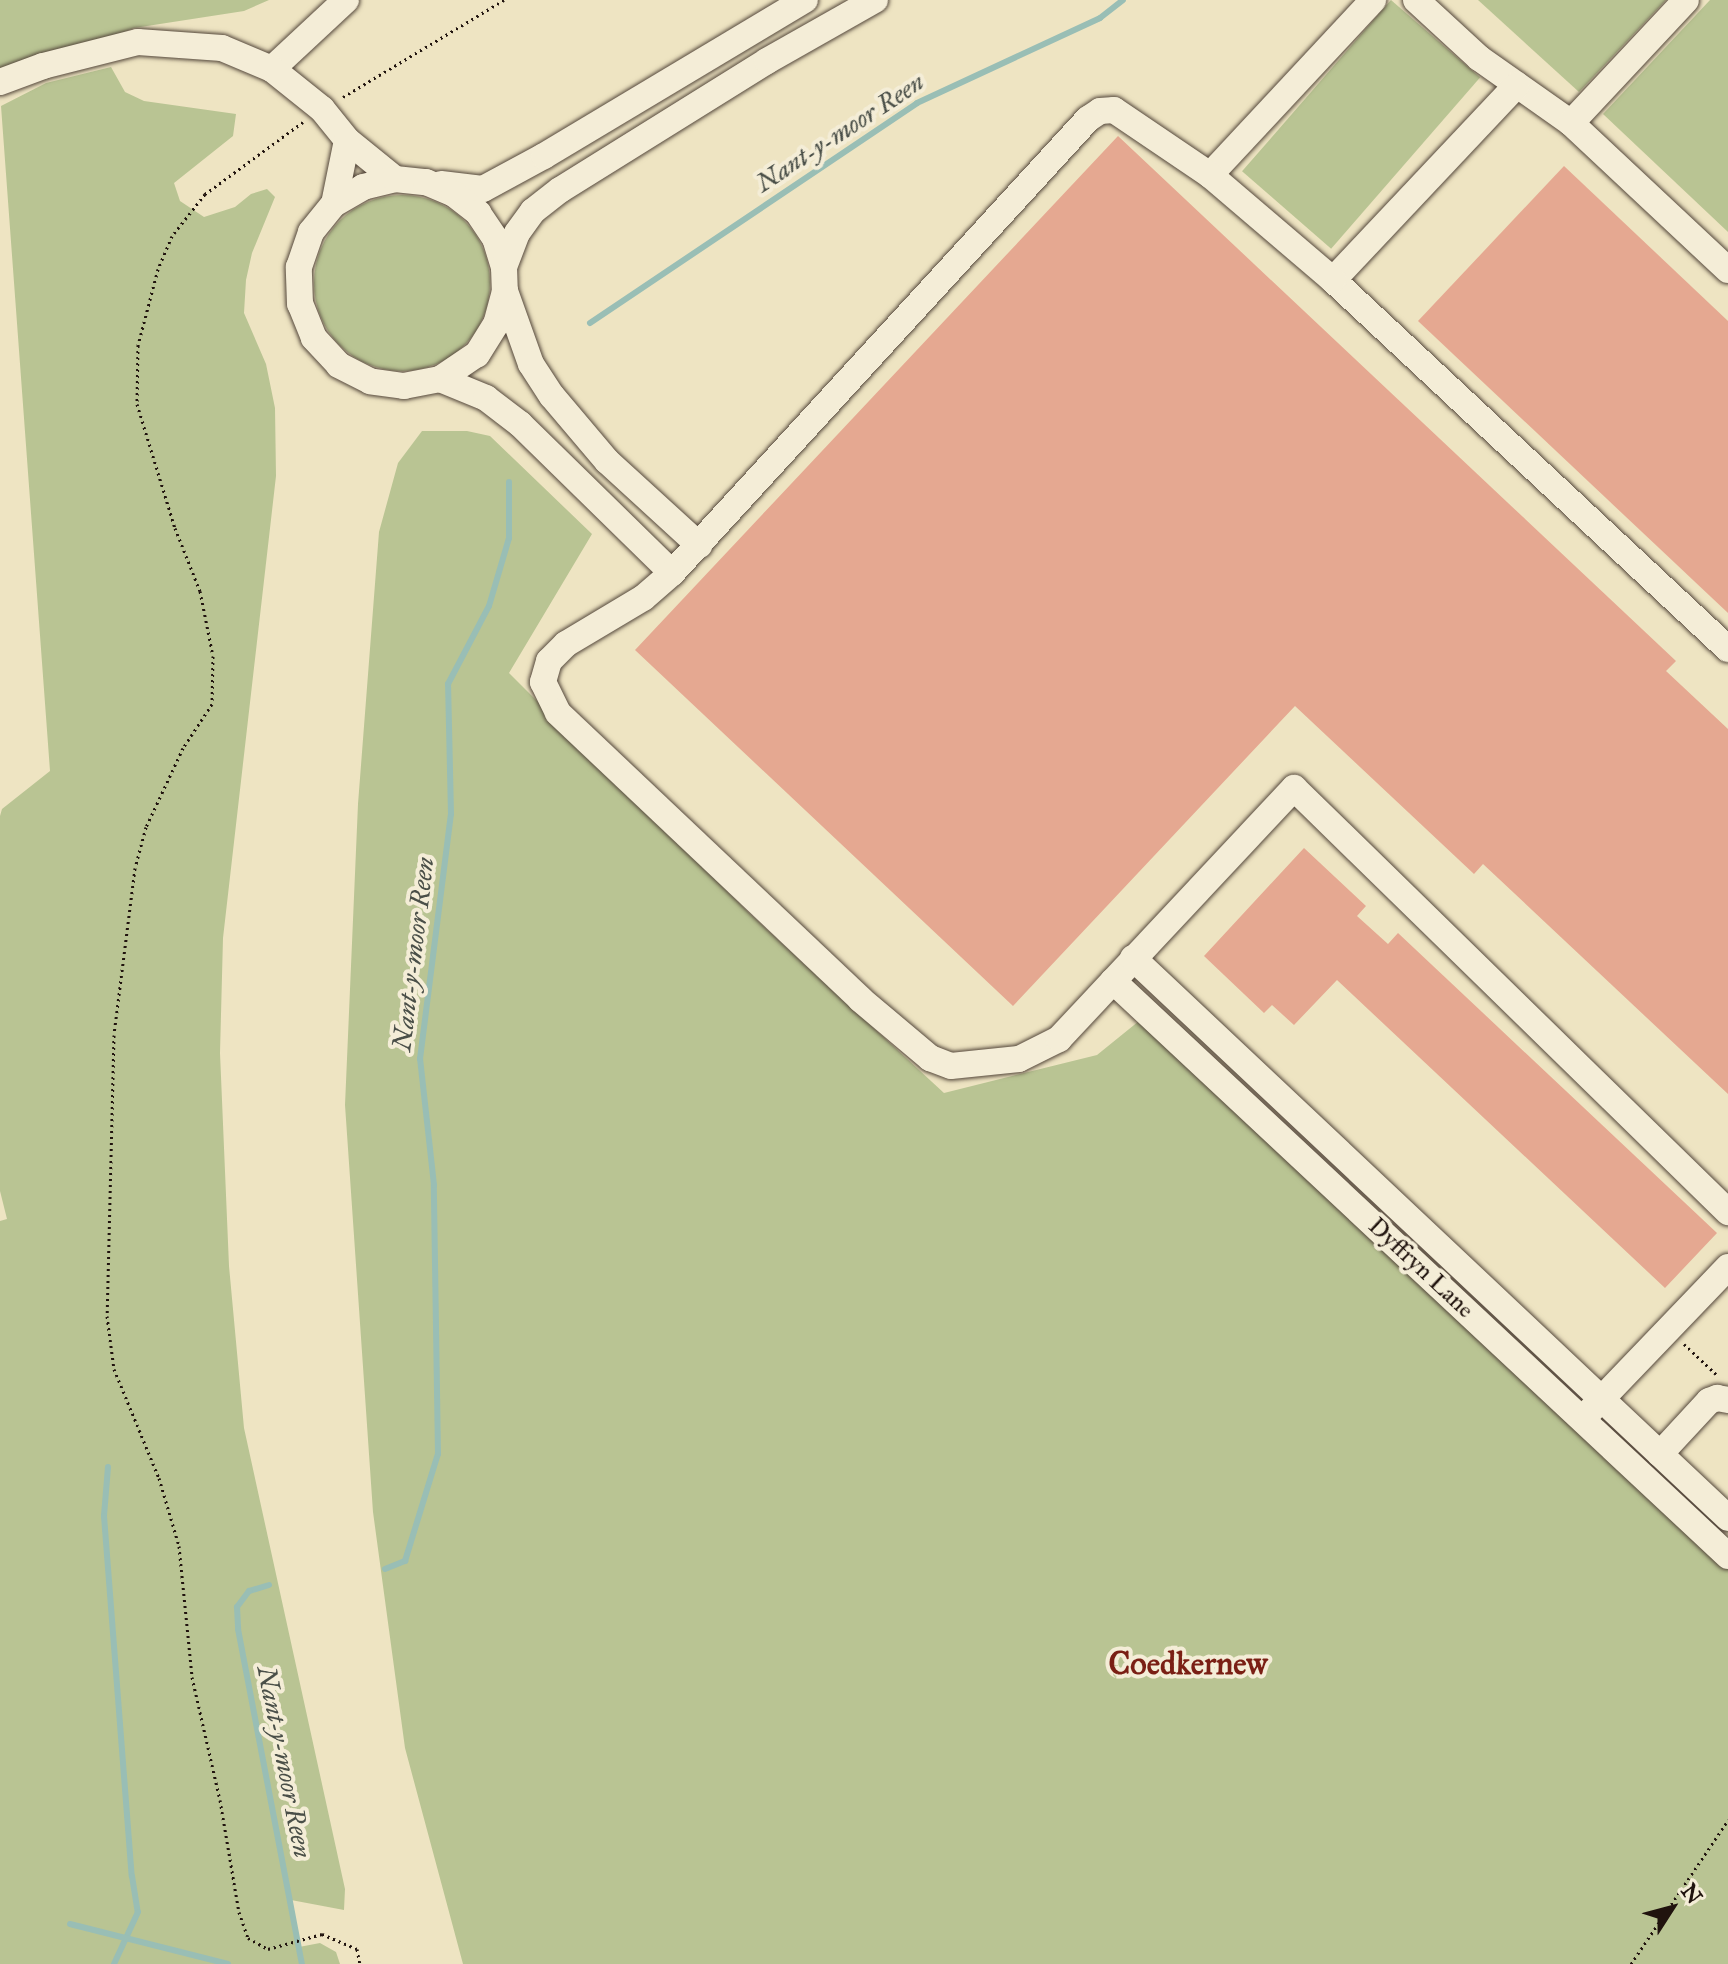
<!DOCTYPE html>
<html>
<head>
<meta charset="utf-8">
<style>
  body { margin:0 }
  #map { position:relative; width:1728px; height:1964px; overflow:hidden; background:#eee4c2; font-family:"IM FELL Great Primer",serif }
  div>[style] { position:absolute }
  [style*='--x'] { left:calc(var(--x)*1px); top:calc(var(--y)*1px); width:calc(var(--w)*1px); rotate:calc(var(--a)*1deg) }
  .green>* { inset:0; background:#b9c493; transform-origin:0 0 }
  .round { border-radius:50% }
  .stream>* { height:6px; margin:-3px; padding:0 3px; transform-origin:3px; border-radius:3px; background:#99beb5 }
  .building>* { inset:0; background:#e5a891 }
  .path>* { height:3px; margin-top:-1.5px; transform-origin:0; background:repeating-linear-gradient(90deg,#20130e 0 2px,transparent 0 6px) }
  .roads { filter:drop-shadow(0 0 2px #54473b) drop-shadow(0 0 2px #54473b) }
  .minor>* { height:26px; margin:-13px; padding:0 13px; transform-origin:13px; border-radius:13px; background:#f4edd7 }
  span { translate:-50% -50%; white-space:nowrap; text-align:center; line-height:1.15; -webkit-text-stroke:8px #f4edd7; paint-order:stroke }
  .street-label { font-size:24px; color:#20130e }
  .water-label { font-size:26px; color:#4a4f48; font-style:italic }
  .district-label { font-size:32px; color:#7a1f14; font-weight:700 }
  .north { position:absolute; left:1632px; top:1868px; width:80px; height:80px; -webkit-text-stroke:6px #f4edd7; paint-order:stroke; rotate:54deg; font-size:22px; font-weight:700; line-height:32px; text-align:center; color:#20130e }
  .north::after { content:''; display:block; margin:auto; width:28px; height:36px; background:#20130e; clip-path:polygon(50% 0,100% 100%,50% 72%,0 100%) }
</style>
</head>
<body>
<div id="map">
  <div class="green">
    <i style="clip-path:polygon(0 0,269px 0,244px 11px,134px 28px,0 82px)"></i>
    <i style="left:1391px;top:0;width:118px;height:227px;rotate:41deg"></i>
    <i style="clip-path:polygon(1478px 0,1666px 0,1579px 92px)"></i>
    <i style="clip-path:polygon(1710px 0,1728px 0,1728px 232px,1603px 114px)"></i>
    <i style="clip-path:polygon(111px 67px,125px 92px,144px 101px,236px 114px,233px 136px,174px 183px,180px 201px,204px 217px,235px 207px,251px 194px,267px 189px,275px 197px,252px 253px,246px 280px,244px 313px,266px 364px,275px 408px,276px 476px,223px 938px,220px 1053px,229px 1266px,244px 1428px,345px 1889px,344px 1910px,291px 1900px,299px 1947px,320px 1943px,336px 1952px,340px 1964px,0 1964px,0 1221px,7px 1219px,0 1191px,0 816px,2px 809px,50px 771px,1px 106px,46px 83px)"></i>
    <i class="round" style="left:314px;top:195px;width:176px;height:176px"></i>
    <i style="clip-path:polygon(422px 431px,467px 431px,490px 436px,592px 534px,509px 673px,749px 913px,944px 1093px,1097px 1055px,1139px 1021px,1728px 1563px,1728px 1964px,463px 1964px,405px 1748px,373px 1512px,345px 1105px,358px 804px,379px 532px,398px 463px)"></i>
  </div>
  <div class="stream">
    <i style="--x:590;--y:323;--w:394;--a:-33.9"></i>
    <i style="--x:917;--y:103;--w:202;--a:-24.9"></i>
    <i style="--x:1100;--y:18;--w:29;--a:-38"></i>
    <i style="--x:108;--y:1467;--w:49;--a:94.7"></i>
    <i style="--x:104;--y:1516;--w:361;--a:85.6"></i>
    <i style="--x:132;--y:1876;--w:36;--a:81"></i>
    <i style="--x:138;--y:1912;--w:57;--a:114.8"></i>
    <i style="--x:385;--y:1569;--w:22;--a:-22"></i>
    <i style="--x:405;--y:1561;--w:112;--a:-72.9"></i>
    <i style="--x:438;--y:1454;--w:269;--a:-90.9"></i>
    <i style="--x:434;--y:1185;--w:127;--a:-96.3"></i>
    <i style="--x:420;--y:1059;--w:247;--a:-82.8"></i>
    <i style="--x:451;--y:814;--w:130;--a:-91.3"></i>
    <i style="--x:448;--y:684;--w:88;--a:-62.3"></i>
    <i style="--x:489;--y:606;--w:71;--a:-73.6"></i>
    <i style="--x:509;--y:538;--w:56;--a:-90"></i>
    <i style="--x:269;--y:1585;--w:21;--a:163"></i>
    <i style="--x:249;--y:1591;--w:20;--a:127"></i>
    <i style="--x:237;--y:1607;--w:22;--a:87"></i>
    <i style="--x:238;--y:1629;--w:341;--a:79.2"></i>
    <i style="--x:70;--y:1924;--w:163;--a:14.2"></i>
  </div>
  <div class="building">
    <i style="clip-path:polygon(1118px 136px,1676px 661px,1666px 671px,1728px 729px,1728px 1094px,1483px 864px,1474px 874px,1295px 706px,1013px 1006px,635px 650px)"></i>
    <i style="clip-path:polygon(1564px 166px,1728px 321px,1728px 613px,1418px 321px)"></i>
    <i style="clip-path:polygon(1304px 848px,1366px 906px,1357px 916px,1388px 944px,1398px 933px,1717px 1233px,1665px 1288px,1337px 980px,1294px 1025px,1272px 1005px,1264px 1013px,1204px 956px)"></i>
  </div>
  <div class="path">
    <i style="--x:343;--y:97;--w:188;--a:-31.1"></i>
    <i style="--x:303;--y:122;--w:122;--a:143.7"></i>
    <i style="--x:205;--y:194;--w:53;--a:128.2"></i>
    <i style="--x:172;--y:236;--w:36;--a:113"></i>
    <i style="--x:158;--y:269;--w:79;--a:104.7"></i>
    <i style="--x:138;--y:345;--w:59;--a:91"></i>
    <i style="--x:137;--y:404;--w:130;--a:73"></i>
    <i style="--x:175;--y:528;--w:68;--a:68.4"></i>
    <i style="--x:200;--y:591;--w:66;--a:78.7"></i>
    <i style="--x:213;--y:656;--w:48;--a:91.2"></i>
    <i style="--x:212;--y:704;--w:53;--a:123.4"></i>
    <i style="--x:183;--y:748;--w:87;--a:115.1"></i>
    <i style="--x:146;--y:827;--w:42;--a:105"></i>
    <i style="--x:135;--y:868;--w:168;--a:97.2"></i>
    <i style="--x:114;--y:1035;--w:281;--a:91.4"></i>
    <i style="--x:107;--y:1316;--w:53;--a:82.5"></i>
    <i style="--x:114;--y:1369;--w:118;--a:67.6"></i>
    <i style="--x:159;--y:1478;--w:71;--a:73.6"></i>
    <i style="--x:179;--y:1546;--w:132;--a:84.3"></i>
    <i style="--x:192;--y:1677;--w:126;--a:77.2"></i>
    <i style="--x:220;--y:1800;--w:114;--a:80.4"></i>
    <i style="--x:239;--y:1912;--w:28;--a:71"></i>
    <i style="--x:248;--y:1938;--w:23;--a:29"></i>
    <i style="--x:268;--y:1949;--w:56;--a:-15.5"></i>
    <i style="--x:322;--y:1934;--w:38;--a:23"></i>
    <i style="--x:357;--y:1949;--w:15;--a:79"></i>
    <i style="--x:1684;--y:1344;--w:44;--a:43.2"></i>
    <i style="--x:1631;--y:1964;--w:174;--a:-56"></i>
  </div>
  <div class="roads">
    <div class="minor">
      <i style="--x:1416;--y:0;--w:86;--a:42.6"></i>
      <i style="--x:1479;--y:58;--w:113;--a:35.2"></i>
      <i style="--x:1571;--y:123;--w:215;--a:43.1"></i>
      <i style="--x:272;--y:69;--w:101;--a:-43"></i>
      <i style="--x:0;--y:82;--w:46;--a:-20.4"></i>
      <i style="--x:43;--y:66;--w:98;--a:-14.2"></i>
      <i style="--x:138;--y:42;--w:84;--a:4.1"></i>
      <i style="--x:222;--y:48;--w:54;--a:22.8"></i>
      <i style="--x:272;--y:69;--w:64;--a:38.7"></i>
      <i style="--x:322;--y:109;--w:40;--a:51"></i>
      <i style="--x:347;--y:140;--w:62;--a:39.1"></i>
      <i style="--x:1571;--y:123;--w:168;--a:-46.9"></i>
      <i style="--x:1210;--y:175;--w:239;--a:-47"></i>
      <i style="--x:441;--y:184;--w:42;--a:6.8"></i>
      <i style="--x:483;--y:189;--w:69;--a:-28.4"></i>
      <i style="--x:544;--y:156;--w:304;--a:-30.9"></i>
      <i style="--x:334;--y:204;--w:34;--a:-30"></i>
      <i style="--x:363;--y:187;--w:33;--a:-14"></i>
      <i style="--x:395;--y:179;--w:31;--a:6"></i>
      <i style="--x:426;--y:182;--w:30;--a:23"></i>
      <i style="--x:454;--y:194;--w:31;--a:38"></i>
      <i style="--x:478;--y:213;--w:30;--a:56"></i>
      <i style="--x:495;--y:238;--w:30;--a:73"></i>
      <i style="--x:504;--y:267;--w:24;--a:88"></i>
      <i style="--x:505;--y:291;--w:34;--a:105"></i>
      <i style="--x:496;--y:324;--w:36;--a:122"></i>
      <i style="--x:477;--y:354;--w:45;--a:146"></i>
      <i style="--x:440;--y:379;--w:37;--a:169"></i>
      <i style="--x:404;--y:386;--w:34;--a:-172"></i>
      <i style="--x:370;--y:381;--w:35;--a:-153"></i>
      <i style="--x:339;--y:365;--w:37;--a:-133"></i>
      <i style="--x:314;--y:338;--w:37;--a:-112"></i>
      <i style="--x:300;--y:304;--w:37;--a:-92"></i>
      <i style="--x:299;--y:267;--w:37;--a:-71"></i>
      <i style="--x:311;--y:232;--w:36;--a:-51"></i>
      <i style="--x:334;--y:204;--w:65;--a:-78.5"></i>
      <i style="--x:504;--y:267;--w:36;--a:-69"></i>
      <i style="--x:517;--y:233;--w:27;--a:-54"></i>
      <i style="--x:533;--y:211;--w:34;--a:-38"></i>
      <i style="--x:560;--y:190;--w:244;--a:-31.9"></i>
      <i style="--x:767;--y:61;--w:124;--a:-29.5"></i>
      <i style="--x:1333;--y:280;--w:268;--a:-46.7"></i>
      <i style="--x:505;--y:291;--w:77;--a:70.4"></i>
      <i style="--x:531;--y:364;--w:38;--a:57"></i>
      <i style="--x:552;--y:396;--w:85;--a:49.8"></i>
      <i style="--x:607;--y:461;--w:125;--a:42.4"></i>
      <i style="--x:440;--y:379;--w:50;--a:22.4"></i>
      <i style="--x:486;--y:398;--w:43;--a:37.4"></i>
      <i style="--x:520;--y:424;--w:213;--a:44.4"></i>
      <i style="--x:1728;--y:649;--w:541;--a:-136.95"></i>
      <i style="--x:1333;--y:280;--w:162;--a:-139.5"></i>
      <i style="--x:1210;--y:175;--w:116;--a:-145.9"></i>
      <i style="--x:1114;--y:110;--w:14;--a:176"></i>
      <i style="--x:1100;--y:111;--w:14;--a:146"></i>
      <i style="--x:1088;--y:119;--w:616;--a:132.5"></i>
      <i style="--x:672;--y:573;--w:38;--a:139"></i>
      <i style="--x:643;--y:598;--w:90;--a:149.1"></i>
      <i style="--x:566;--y:644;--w:24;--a:135"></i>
      <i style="--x:549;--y:661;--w:22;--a:106"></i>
      <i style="--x:543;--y:682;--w:34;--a:64"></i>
      <i style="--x:558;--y:713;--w:416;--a:43.4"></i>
      <i style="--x:860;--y:999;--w:92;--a:40.1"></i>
      <i style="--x:930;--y:1058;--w:22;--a:21"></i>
      <i style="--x:951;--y:1066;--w:68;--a:-5.9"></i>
      <i style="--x:1019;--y:1059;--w:45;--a:-26.6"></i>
      <i style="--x:1059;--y:1039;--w:344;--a:-46.9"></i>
      <i style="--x:1294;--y:788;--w:607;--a:44.33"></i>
      <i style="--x:1133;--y:958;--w:817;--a:43.26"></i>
      <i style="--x:1113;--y:981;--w:842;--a:43.07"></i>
      <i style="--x:1591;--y:1410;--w:198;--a:-46.2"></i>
      <i style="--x:1660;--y:1454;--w:72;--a:-47.2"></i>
      <i style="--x:1709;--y:1401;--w:9;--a:-21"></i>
      <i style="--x:1717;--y:1398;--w:11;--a:10"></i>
    </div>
  </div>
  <div class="street-label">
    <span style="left:1421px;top:1268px;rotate:43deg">Dyffryn Lane</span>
  </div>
  <div class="water-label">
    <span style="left:840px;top:133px;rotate:-33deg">Nant-y-moor Reen</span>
    <span style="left:414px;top:954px;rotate:-83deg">Nant-y-moor Reen</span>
    <span style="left:284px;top:1762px;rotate:79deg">Nant-y-moor Reen</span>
  </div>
  <div class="district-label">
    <span style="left:1188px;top:1664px">Coedkernew</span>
  </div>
  <div class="north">N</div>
</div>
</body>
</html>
